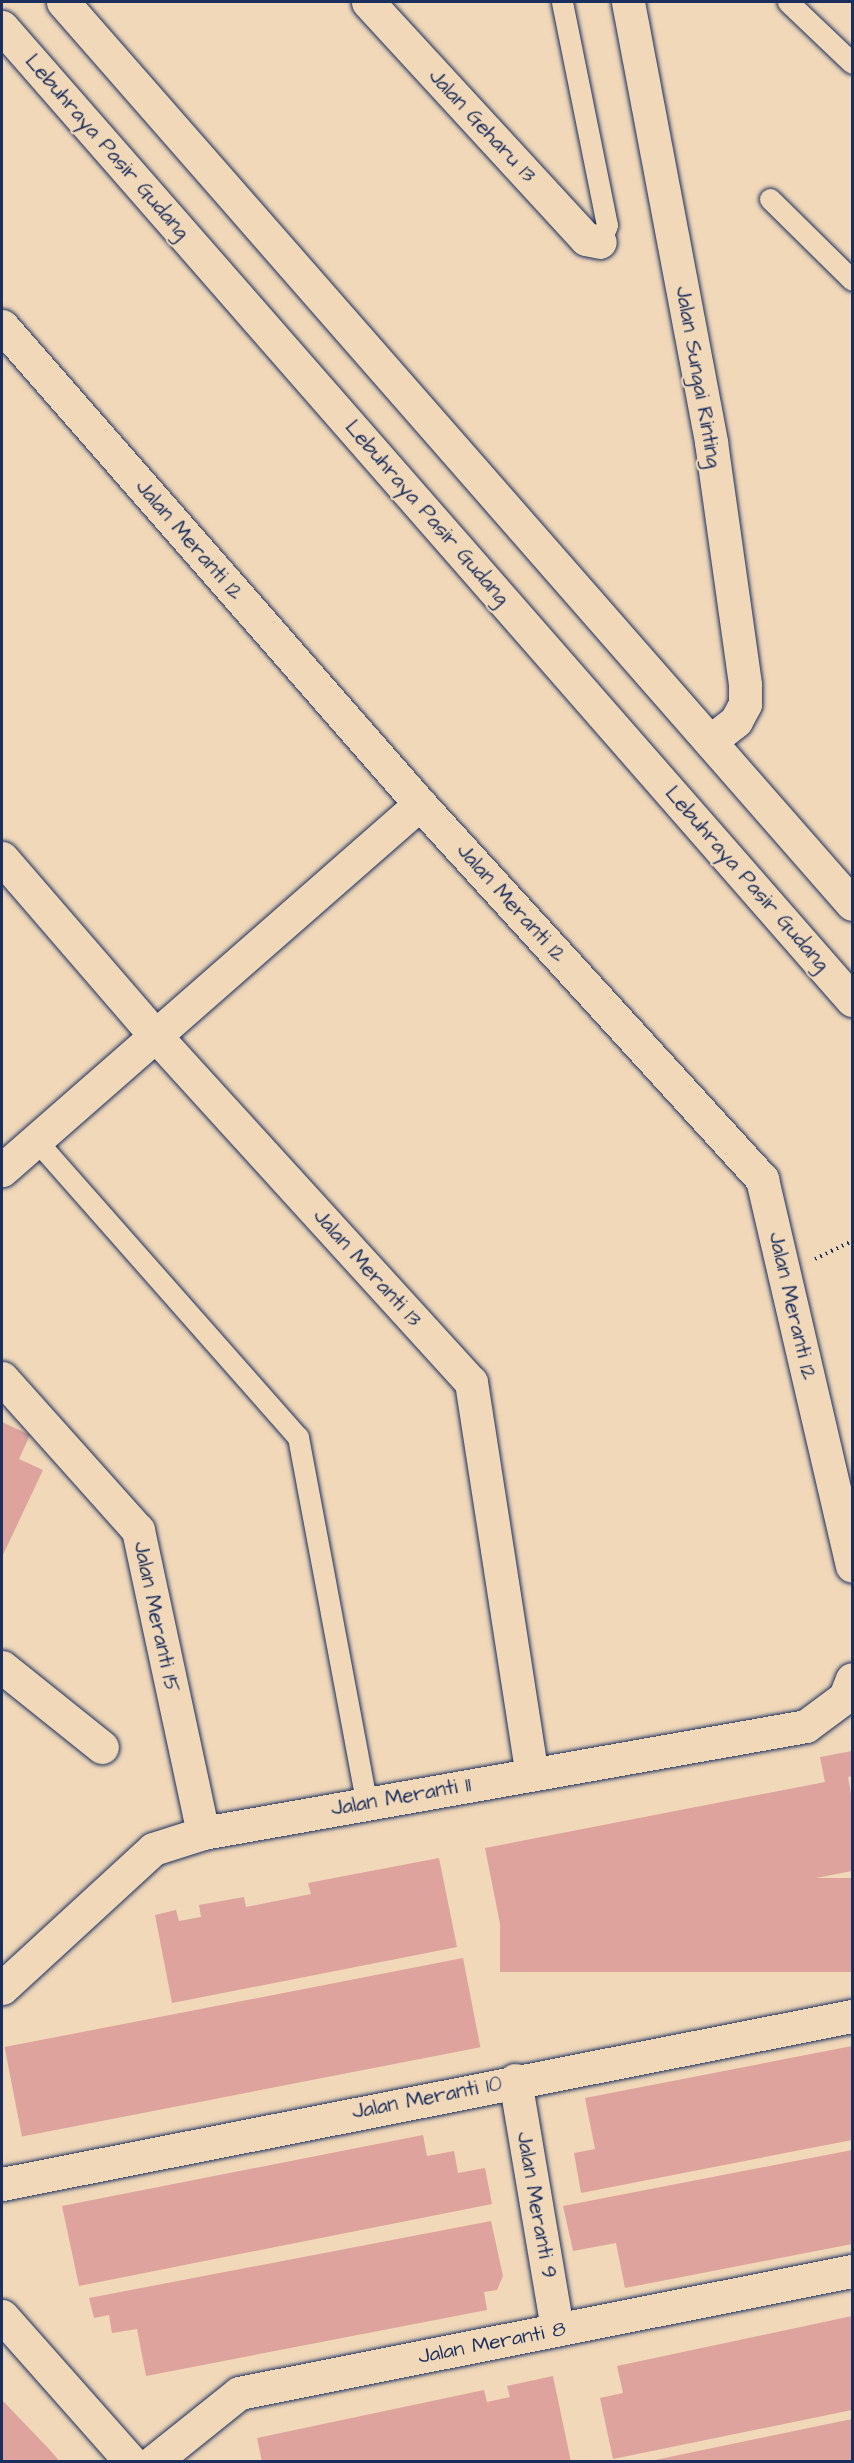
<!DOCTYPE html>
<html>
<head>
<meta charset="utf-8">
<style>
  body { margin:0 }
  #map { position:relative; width:854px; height:2463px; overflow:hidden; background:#f1d8b9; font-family:"Architects Daughter",sans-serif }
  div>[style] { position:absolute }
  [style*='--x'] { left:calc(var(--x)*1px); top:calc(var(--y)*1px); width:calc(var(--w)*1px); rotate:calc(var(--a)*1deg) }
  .building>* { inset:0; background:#dda39c; transform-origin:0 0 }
  .path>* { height:4px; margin-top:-2px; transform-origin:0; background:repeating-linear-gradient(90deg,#1b2f5e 0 1.5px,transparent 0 6px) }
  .roads { filter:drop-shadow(0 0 2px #1b2f5e) drop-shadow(0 0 2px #1b2f5e) }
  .lane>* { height:21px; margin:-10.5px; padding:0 10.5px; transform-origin:10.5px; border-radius:10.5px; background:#f1d8b9 }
  .street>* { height:33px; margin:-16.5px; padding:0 16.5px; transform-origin:16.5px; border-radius:16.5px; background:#f1d8b9 }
  .secondary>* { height:33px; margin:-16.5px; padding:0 16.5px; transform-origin:16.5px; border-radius:16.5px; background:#f1d8b9 }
  .highway>* { height:33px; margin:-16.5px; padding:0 16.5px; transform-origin:16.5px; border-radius:16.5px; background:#f1d8b9 }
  span { translate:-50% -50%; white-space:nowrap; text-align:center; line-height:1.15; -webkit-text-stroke:4.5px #f1d8b9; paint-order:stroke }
  .street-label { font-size:21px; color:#1b2f5e }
  .frame { position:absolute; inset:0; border:3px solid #1b2f5e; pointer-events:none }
</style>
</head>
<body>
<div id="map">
  <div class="building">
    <i style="clip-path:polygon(2px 1422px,30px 1435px,19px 1459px,43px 1470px,2px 1557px)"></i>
    <i style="clip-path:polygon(852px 1751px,852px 1776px,848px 1777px,852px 1800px,852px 1871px,503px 1939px,485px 1848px,825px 1782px,820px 1757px)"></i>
    <i style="clip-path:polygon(439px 1858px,457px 1947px,172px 2003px,155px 1915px,176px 1910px,179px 1921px,201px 1917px,199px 1905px,244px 1897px,246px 1907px,311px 1894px,308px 1883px)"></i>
    <i style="left:852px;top:1878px;width:94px;height:352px;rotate:90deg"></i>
    <i style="left:463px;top:1958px;width:91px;height:467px;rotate:79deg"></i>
    <i style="clip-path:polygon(852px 2046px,852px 2140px,581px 2193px,574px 2153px,595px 2149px,585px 2098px)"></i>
    <i style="clip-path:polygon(423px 2135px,427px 2156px,454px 2151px,458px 2173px,485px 2168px,492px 2204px,79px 2286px,62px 2206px)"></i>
    <i style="clip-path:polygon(852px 2150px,852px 2244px,625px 2288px,616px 2243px,573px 2251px,563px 2206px)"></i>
    <i style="clip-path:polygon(491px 2221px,503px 2276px,497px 2290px,484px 2292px,487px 2310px,146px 2376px,137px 2329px,112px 2333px,109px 2315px,94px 2318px,89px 2298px)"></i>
    <i style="clip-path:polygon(852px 2316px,852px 2410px,613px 2459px,600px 2398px,623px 2393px,617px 2366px)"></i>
    <i style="clip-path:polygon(553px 2376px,571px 2462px,262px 2462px,257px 2438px,484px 2390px,487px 2402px,510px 2397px,507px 2386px)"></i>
    <i style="clip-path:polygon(2px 2400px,50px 2450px,60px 2462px,2px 2462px)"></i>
    <i style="clip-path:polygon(852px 2419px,852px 2462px,655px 2462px,655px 2460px)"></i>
  </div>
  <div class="path">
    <i style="--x:815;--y:1259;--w:41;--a:-25.9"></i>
  </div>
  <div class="roads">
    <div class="lane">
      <i style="--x:562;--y:2;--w:227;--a:78.6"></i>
      <i style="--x:607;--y:225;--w:18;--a:112"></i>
      <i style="--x:788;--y:2;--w:88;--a:43.6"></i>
      <i style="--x:770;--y:199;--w:115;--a:44.6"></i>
      <i style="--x:35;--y:1139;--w:397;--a:48.6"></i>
      <i style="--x:298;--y:1437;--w:373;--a:79.4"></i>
    </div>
    <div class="street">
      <i style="--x:368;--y:2;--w:322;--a:47.4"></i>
      <i style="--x:586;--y:239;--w:14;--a:12"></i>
      <i style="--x:2;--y:326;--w:635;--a:48.83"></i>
      <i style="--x:420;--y:804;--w:508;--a:47.64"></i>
      <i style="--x:762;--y:1179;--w:397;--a:76.9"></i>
      <i style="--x:2;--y:858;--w:233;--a:49.2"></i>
      <i style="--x:154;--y:1034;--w:471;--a:47.7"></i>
      <i style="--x:471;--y:1382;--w:397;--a:81.2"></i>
      <i style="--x:2;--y:1170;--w:556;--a:-41.21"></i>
      <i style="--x:2;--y:1378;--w:204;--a:48.2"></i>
      <i style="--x:138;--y:1530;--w:310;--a:77.9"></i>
      <i style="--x:2;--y:1667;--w:128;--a:38.7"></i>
      <i style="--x:2;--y:1988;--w:205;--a:-42.6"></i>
      <i style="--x:153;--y:1849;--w:52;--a:-17.7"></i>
      <i style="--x:203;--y:1833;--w:612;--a:-10.06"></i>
      <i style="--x:806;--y:1726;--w:49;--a:-36.6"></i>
      <i style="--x:845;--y:1697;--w:19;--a:-69"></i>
      <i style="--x:515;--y:2080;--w:253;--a:80.4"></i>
      <i style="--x:2;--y:2184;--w:866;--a:-11.18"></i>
      <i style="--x:2;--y:2316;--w:195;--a:48.5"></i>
      <i style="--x:153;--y:2462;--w:110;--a:-38.7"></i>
      <i style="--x:239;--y:2393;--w:625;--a:-11.26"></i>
    </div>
    <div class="secondary">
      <i style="--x:628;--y:2;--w:448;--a:79.3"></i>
      <i style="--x:711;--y:442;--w:245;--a:82"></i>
      <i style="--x:745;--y:685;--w:19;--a:90"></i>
      <i style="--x:745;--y:704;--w:19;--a:118"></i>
      <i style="--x:736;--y:721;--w:33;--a:142"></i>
    </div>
    <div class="highway">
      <i style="--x:63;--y:2;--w:1198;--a:48.82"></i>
      <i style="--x:2;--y:27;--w:1292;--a:48.86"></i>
    </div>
  </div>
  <div class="street-label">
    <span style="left:482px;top:126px;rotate:47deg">Jalan Geharu 13</span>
    <span style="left:107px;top:147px;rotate:49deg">Lebuhraya Pasir Gudang</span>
    <span style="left:698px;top:377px;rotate:80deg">Jalan Sungai Rinting</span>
    <span style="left:427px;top:513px;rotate:49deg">Lebuhraya Pasir Gudang</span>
    <span style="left:189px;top:540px;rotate:49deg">Jalan Meranti 12</span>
    <span style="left:747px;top:879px;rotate:49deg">Lebuhraya Pasir Gudang</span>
    <span style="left:511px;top:903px;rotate:48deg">Jalan Meranti 12</span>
    <span style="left:367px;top:1268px;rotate:48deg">Jalan Meranti 13</span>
    <span style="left:792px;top:1306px;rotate:77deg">Jalan Meranti 12</span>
    <span style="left:156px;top:1617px;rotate:78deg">Jalan Meranti 15</span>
    <span style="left:401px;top:1797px;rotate:-10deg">Jalan Meranti 11</span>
    <span style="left:427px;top:2098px;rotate:-11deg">Jalan Meranti 10</span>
    <span style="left:536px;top:2205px;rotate:80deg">Jalan Meranti 9</span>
    <span style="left:492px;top:2343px;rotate:-11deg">Jalan Meranti 8</span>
  </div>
  <div class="frame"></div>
</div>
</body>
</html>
